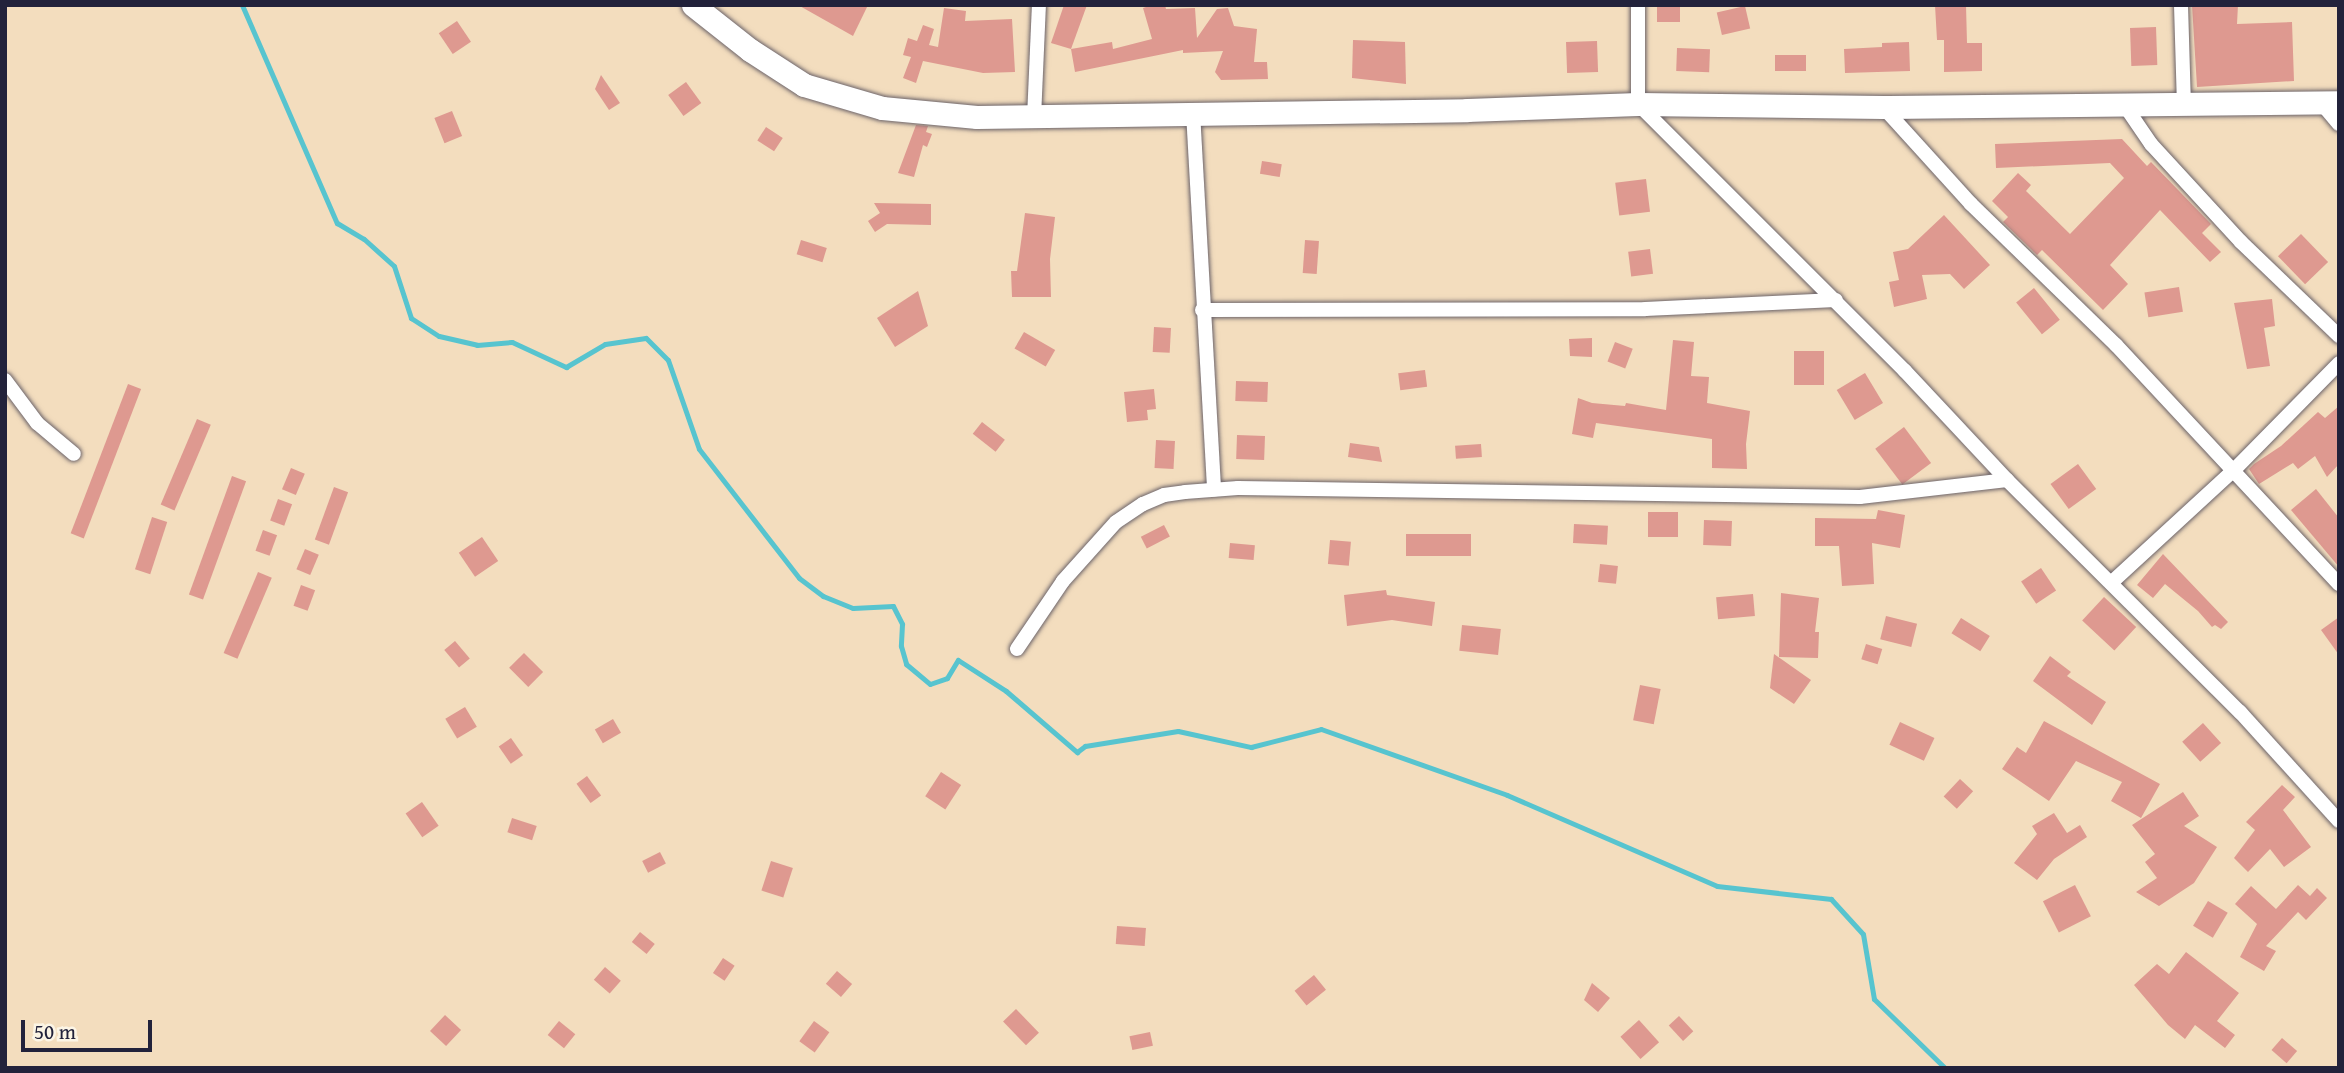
<!DOCTYPE html>
<html>
<head>
<meta charset="utf-8">
<style>
  body { margin:0 }
  #map { position:relative; width:2344px; height:1073px; overflow:hidden; background:#f3ddbe; font-family:"Gentium Book Plus",serif }
  div>[style] { position:absolute }
  [style*='--x'] { left:calc(var(--x)*1px); top:calc(var(--y)*1px); width:calc(var(--w)*1px); rotate:calc(var(--a)*1deg) }
  .stream>* { height:5px; margin:-2.5px; padding:0 2.5px; transform-origin:2.5px; border-radius:2.5px; background:#57c4cf }
  .building>* { inset:0; background:#de9990; transform-origin:0 0 }
  .roads { filter:drop-shadow(0 0 2px #6b6369) drop-shadow(0 0 2px #6b6369) }
  .minor>* { height:14px; margin:-7px; padding:0 7px; transform-origin:7px; border-radius:7px; background:#fff }
  .primary>* { height:23px; margin:-11.5px; padding:0 11.5px; transform-origin:11.5px; border-radius:11.5px; background:#fff }
  span { translate:-50% -50%; white-space:nowrap; text-align:center; line-height:1.15; -webkit-text-stroke:6px #fcf5e5; paint-order:stroke }
  .frame { position:absolute; inset:0; border:7px solid #22223b; pointer-events:none }
  .scale { position:absolute; left:21px; top:1020px; width:131px; height:32px; box-sizing:border-box; border:4px solid #22223b; border-top:0; padding-left:9px; font-size:21px; line-height:24px; white-space:nowrap; color:#22223b; -webkit-text-stroke:5px #fcf5e5; paint-order:stroke }
</style>
</head>
<body>
<div id="map">
  <div class="stream">
    <i style="--x:242;--y:5;--w:238;--a:66.5"></i>
    <i style="--x:337;--y:223;--w:31;--a:31"></i>
    <i style="--x:364;--y:239;--w:40;--a:42"></i>
    <i style="--x:394;--y:266;--w:55;--a:71.9"></i>
    <i style="--x:411;--y:318;--w:33;--a:33"></i>
    <i style="--x:439;--y:336;--w:39;--a:13"></i>
    <i style="--x:477;--y:345;--w:35;--a:-5"></i>
    <i style="--x:512;--y:342;--w:60;--a:24.8"></i>
    <i style="--x:566;--y:367;--w:45;--a:-30.5"></i>
    <i style="--x:605;--y:344;--w:41;--a:-8.3"></i>
    <i style="--x:646;--y:338;--w:31;--a:45"></i>
    <i style="--x:668;--y:360;--w:94;--a:70.8"></i>
    <i style="--x:699;--y:449;--w:163;--a:52.2"></i>
    <i style="--x:799;--y:578;--w:30;--a:37"></i>
    <i style="--x:823;--y:596;--w:32;--a:22"></i>
    <i style="--x:853;--y:608;--w:40;--a:-2.9"></i>
    <i style="--x:893;--y:606;--w:20;--a:63"></i>
    <i style="--x:902;--y:624;--w:22;--a:93"></i>
    <i style="--x:901;--y:646;--w:19;--a:74"></i>
    <i style="--x:906;--y:664;--w:31;--a:40"></i>
    <i style="--x:930;--y:684;--w:18;--a:-19"></i>
    <i style="--x:947;--y:678;--w:21;--a:-59"></i>
    <i style="--x:958;--y:660;--w:57;--a:32.9"></i>
    <i style="--x:1006;--y:691;--w:94;--a:40.7"></i>
    <i style="--x:1077;--y:752;--w:10;--a:-37"></i>
    <i style="--x:1085;--y:746;--w:94;--a:-9.2"></i>
    <i style="--x:1178;--y:731;--w:75;--a:12.4"></i>
    <i style="--x:1251;--y:747;--w:72;--a:-14.4"></i>
    <i style="--x:1321;--y:729;--w:197;--a:19.5"></i>
    <i style="--x:1507;--y:795;--w:229;--a:23.4"></i>
    <i style="--x:1717;--y:886;--w:115;--a:6.5"></i>
    <i style="--x:1831;--y:899;--w:47;--a:47.6"></i>
    <i style="--x:1863;--y:934;--w:66;--a:80.4"></i>
    <i style="--x:1874;--y:999;--w:99;--a:44.2"></i>
  </div>
  <div class="building">
    <i style="clip-path:polygon(798px 5px,868px 5px,853px 36px)"></i>
    <i style="clip-path:polygon(1064px 5px,1087px 5px,1071px 49px,1051px 43px)"></i>
    <i style="clip-path:polygon(1152px 5px,1165px 5px,1166px 9px,1195px 8px,1197px 38px,1217px 9px,1228px 8px,1234px 26px,1257px 29px,1254px 62px,1267px 62px,1268px 79px,1221px 80px,1215px 72px,1223px 51px,1183px 53px,1183px 50px,1075px 72px,1071px 49px,1112px 42px,1113px 49px,1152px 39px,1143px 8px)"></i>
    <i style="left:1657px;top:5px;width:23px;height:17px"></i>
    <i style="clip-path:polygon(1935px 5px,1966px 5px,1967px 43px,1982px 43px,1982px 71px,1944px 72px,1944px 40px,1937px 40px)"></i>
    <i style="clip-path:polygon(2192px 5px,2238px 5px,2237px 24px,2292px 22px,2294px 81px,2197px 87px)"></i>
    <i style="left:1745px;top:6px;width:23px;height:29px;rotate:77deg"></i>
    <i style="clip-path:polygon(944px 8px,966px 11px,965px 21px,1012px 19px,1015px 72px,983px 73px,923px 61px,916px 83px,903px 78px,911px 57px,903px 55px,908px 38px,917px 41px,923px 25px,934px 29px,929px 45px,938px 47px)"></i>
    <i style="left:457px;top:21px;width:25px;height:22px;rotate:56deg"></i>
    <i style="left:2156px;top:27px;width:38px;height:26px;rotate:88deg"></i>
    <i style="clip-path:polygon(1353px 40px,1405px 42px,1406px 84px,1352px 78px)"></i>
    <i style="left:1597px;top:41px;width:31px;height:31px;rotate:88deg"></i>
    <i style="clip-path:polygon(1909px 42px,1910px 71px,1845px 73px,1844px 49px,1882px 47px,1882px 43px)"></i>
    <i style="left:1677px;top:48px;width:33px;height:23px;rotate:2deg"></i>
    <i style="left:1775px;top:55px;width:31px;height:16px"></i>
    <i style="clip-path:polygon(601px 75px,620px 103px,609px 110px,595px 89px)"></i>
    <i style="left:686px;top:82px;width:26px;height:22px;rotate:54deg"></i>
    <i style="left:452px;top:111px;width:27px;height:19px;rotate:68deg"></i>
    <i style="clip-path:polygon(916px 125px,928px 126px,926px 132px,932px 134px,927px 147px,923px 145px,914px 177px,898px 173px)"></i>
    <i style="left:766px;top:127px;width:20px;height:16px;rotate:33deg"></i>
    <i style="clip-path:polygon(2122px 139px,2147px 166px,2151px 162px,2211px 224px,2202px 233px,2221px 252px,2210px 262px,2160px 210px,2110px 265px,2128px 284px,2103px 310px,2042px 250px,2037px 255px,2003px 222px,2008px 217px,1992px 201px,2018px 173px,2031px 185px,2026px 191px,2070px 234px,2124px 178px,2110px 163px,1996px 168px,1995px 144px)"></i>
    <i style="left:1262px;top:161px;width:20px;height:13px;rotate:9deg"></i>
    <i style="left:1646px;top:179px;width:33px;height:31px;rotate:83deg"></i>
    <i style="clip-path:polygon(874px 203px,931px 204px,931px 225px,887px 224px,875px 232px,868px 221px,880px 213px)"></i>
    <i style="clip-path:polygon(1025px 213px,1055px 217px,1050px 259px,1051px 297px,1012px 297px,1011px 271px,1017px 271px)"></i>
    <i style="clip-path:polygon(1944px 215px,1990px 265px,1964px 289px,1950px 274px,1922px 275px,1927px 299px,1894px 307px,1889px 282px,1899px 280px,1893px 252px,1908px 249px)"></i>
    <i style="left:2301px;top:234px;width:39px;height:32px;rotate:46deg"></i>
    <i style="left:801px;top:240px;width:27px;height:15px;rotate:17deg"></i>
    <i style="left:1305px;top:240px;width:14px;height:33px;rotate:4deg"></i>
    <i style="left:1650px;top:249px;width:25px;height:22px;rotate:83deg"></i>
    <i style="left:2179px;top:287px;width:25px;height:35px;rotate:81deg"></i>
    <i style="left:2034px;top:288px;width:41px;height:23px;rotate:51deg"></i>
    <i style="clip-path:polygon(918px 291px,928px 326px,895px 347px,877px 318px)"></i>
    <i style="clip-path:polygon(2272px 299px,2275px 326px,2264px 328px,2270px 366px,2247px 369px,2234px 303px)"></i>
    <i style="left:1154px;top:327px;width:17px;height:25px;rotate:3deg"></i>
    <i style="left:1024px;top:332px;width:36px;height:19px;rotate:30deg"></i>
    <i style="clip-path:polygon(1592px 338px,1592px 357px,1570px 356px,1569px 339px)"></i>
    <i style="clip-path:polygon(1673px 340px,1694px 342px,1691px 376px,1709px 377px,1707px 403px,1750px 411px,1746px 444px,1747px 469px,1712px 468px,1712px 439px,1596px 423px,1593px 438px,1572px 434px,1578px 398px,1592px 403px,1625px 406px,1626px 403px,1666px 410px)"></i>
    <i style="left:1615px;top:342px;width:19px;height:21px;rotate:21deg"></i>
    <i style="left:1824px;top:351px;width:34px;height:30px;rotate:90deg"></i>
    <i style="left:1425px;top:370px;width:17px;height:27px;rotate:83deg"></i>
    <i style="left:1865px;top:373px;width:35px;height:33px;rotate:59deg"></i>
    <i style="left:1236px;top:381px;width:32px;height:20px;rotate:2deg"></i>
    <i style="left:128px;top:384px;width:14px;height:160px;rotate:21deg"></i>
    <i style="clip-path:polygon(1154px 389px,1156px 409px,1147px 410px,1148px 420px,1127px 422px,1124px 392px)"></i>
    <i style="clip-path:polygon(2339px 406px,2339px 464px,2327px 477px,2315px 456px,2298px 469px,2293px 463px,2259px 484px,2249px 469px,2254px 464px,2281px 446px,2318px 412px,2325px 418px)"></i>
    <i style="left:197px;top:419px;width:15px;height:93px;rotate:23deg"></i>
    <i style="left:982px;top:422px;width:29px;height:15px;rotate:38deg"></i>
    <i style="left:1904px;top:427px;width:45px;height:36px;rotate:53deg"></i>
    <i style="left:1237px;top:435px;width:28px;height:24px;rotate:2deg"></i>
    <i style="left:1156px;top:440px;width:19px;height:28px;rotate:3deg"></i>
    <i style="clip-path:polygon(1350px 443px,1379px 447px,1382px 462px,1348px 457px)"></i>
    <i style="left:1481px;top:444px;width:13px;height:26px;rotate:86deg"></i>
    <i style="left:2078px;top:464px;width:31px;height:34px;rotate:54deg"></i>
    <i style="left:291px;top:468px;width:15px;height:23px;rotate:23deg"></i>
    <i style="left:232px;top:476px;width:15px;height:126px;rotate:20deg"></i>
    <i style="left:334px;top:487px;width:15px;height:56px;rotate:20deg"></i>
    <i style="clip-path:polygon(2316px 489px,2339px 518px,2339px 567px,2291px 510px)"></i>
    <i style="left:278px;top:499px;width:15px;height:23px;rotate:20deg"></i>
    <i style="clip-path:polygon(1878px 510px,1905px 515px,1900px 548px,1872px 543px,1874px 584px,1842px 586px,1839px 546px,1815px 546px,1815px 518px,1876px 519px)"></i>
    <i style="left:1648px;top:512px;width:30px;height:25px"></i>
    <i style="left:152px;top:517px;width:16px;height:55px;rotate:18deg"></i>
    <i style="left:1704px;top:520px;width:28px;height:25px;rotate:2deg"></i>
    <i style="left:1574px;top:524px;width:34px;height:19px;rotate:3deg"></i>
    <i style="left:1164px;top:525px;width:13px;height:26px;rotate:63deg"></i>
    <i style="left:263px;top:530px;width:15px;height:22px;rotate:20deg"></i>
    <i style="left:1406px;top:534px;width:65px;height:22px"></i>
    <i style="left:482px;top:537px;width:29px;height:28px;rotate:56deg"></i>
    <i style="left:1330px;top:540px;width:21px;height:24px;rotate:5deg"></i>
    <i style="left:1230px;top:543px;width:25px;height:15px;rotate:5deg"></i>
    <i style="left:305px;top:549px;width:15px;height:22px;rotate:23deg"></i>
    <i style="clip-path:polygon(2163px 554px,2228px 622px,2221px 629px,2215px 625px,2212px 627px,2198px 611px,2165px 584px,2153px 598px,2137px 585px)"></i>
    <i style="left:1600px;top:564px;width:18px;height:18px;rotate:6deg"></i>
    <i style="left:2041px;top:568px;width:27px;height:24px;rotate:56deg"></i>
    <i style="left:258px;top:572px;width:15px;height:88px;rotate:23deg"></i>
    <i style="left:301px;top:585px;width:15px;height:22px;rotate:20deg"></i>
    <i style="clip-path:polygon(1386px 590px,1387px 595px,1435px 602px,1432px 626px,1392px 620px,1347px 626px,1344px 595px)"></i>
    <i style="clip-path:polygon(1781px 593px,1819px 598px,1815px 632px,1819px 632px,1818px 658px,1779px 657px)"></i>
    <i style="left:1753px;top:594px;width:22px;height:37px;rotate:85deg"></i>
    <i style="left:2104px;top:597px;width:44px;height:32px;rotate:43deg"></i>
    <i style="left:1886px;top:616px;width:32px;height:24px;rotate:14deg"></i>
    <i style="clip-path:polygon(2339px 617px,2339px 655px,2321px 630px)"></i>
    <i style="left:1961px;top:618px;width:34px;height:18px;rotate:32deg"></i>
    <i style="left:1462px;top:625px;width:39px;height:26px;rotate:6deg"></i>
    <i style="left:455px;top:641px;width:23px;height:14px;rotate:50deg"></i>
    <i style="left:1866px;top:644px;width:17px;height:16px;rotate:17deg"></i>
    <i style="left:524px;top:653px;width:27px;height:21px;rotate:45deg"></i>
    <i style="clip-path:polygon(1774px 654px,1811px 680px,1794px 704px,1770px 688px)"></i>
    <i style="clip-path:polygon(2050px 656px,2071px 672px,2067px 676px,2106px 702px,2092px 725px,2033px 681px)"></i>
    <i style="left:1640px;top:685px;width:21px;height:36px;rotate:11deg"></i>
    <i style="left:465px;top:707px;width:23px;height:23px;rotate:59deg"></i>
    <i style="left:613px;top:719px;width:16px;height:21px;rotate:60deg"></i>
    <i style="clip-path:polygon(2044px 721px,2160px 784px,2141px 818px,2111px 801px,2122px 782px,2076px 761px,2049px 801px,2002px 769px,2017px 747px,2026px 753px)"></i>
    <i style="left:1900px;top:722px;width:38px;height:25px;rotate:25deg"></i>
    <i style="left:2203px;top:723px;width:27px;height:28px;rotate:48deg"></i>
    <i style="left:511px;top:738px;width:21px;height:15px;rotate:55deg"></i>
    <i style="left:941px;top:772px;width:24px;height:29px;rotate:33deg"></i>
    <i style="left:587px;top:776px;width:24px;height:13px;rotate:54deg"></i>
    <i style="left:1960px;top:779px;width:18px;height:24px;rotate:43deg"></i>
    <i style="clip-path:polygon(2282px 785px,2295px 797px,2283px 810px,2311px 847px,2284px 867px,2270px 849px,2248px 872px,2234px 858px,2255px 830px,2246px 822px)"></i>
    <i style="clip-path:polygon(2183px 792px,2199px 816px,2184px 826px,2217px 847px,2194px 883px,2159px 906px,2136px 892px,2157px 878px,2145px 862px,2155px 854px,2132px 825px)"></i>
    <i style="left:422px;top:802px;width:29px;height:20px;rotate:55deg"></i>
    <i style="clip-path:polygon(2054px 813px,2067px 833px,2080px 825px,2087px 837px,2054px 859px,2037px 880px,2014px 863px,2037px 834px,2032px 826px)"></i>
    <i style="left:512px;top:818px;width:26px;height:15px;rotate:18deg"></i>
    <i style="left:660px;top:852px;width:13px;height:20px;rotate:63deg"></i>
    <i style="left:771px;top:861px;width:23px;height:31px;rotate:18deg"></i>
    <i style="left:2075px;top:885px;width:35px;height:36px;rotate:63deg"></i>
    <i style="clip-path:polygon(2298px 885px,2310px 896px,2317px 888px,2327px 898px,2306px 920px,2298px 912px,2266px 946px,2276px 951px,2264px 971px,2240px 957px,2257px 924px,2235px 904px,2251px 886px,2276px 909px)"></i>
    <i style="left:2208px;top:901px;width:23px;height:29px;rotate:31deg"></i>
    <i style="left:1117px;top:926px;width:29px;height:18px;rotate:4deg"></i>
    <i style="left:640px;top:932px;width:19px;height:13px;rotate:39deg"></i>
    <i style="clip-path:polygon(2186px 952px,2239px 993px,2217px 1021px,2235px 1035px,2225px 1048px,2195px 1025px,2185px 1039px,2168px 1025px,2134px 985px,2157px 964px,2169px 974px)"></i>
    <i style="left:723px;top:958px;width:14px;height:18px;rotate:34deg"></i>
    <i style="left:605px;top:967px;width:21px;height:17px;rotate:41deg"></i>
    <i style="left:837px;top:971px;width:20px;height:17px;rotate:41deg"></i>
    <i style="left:1314px;top:975px;width:19px;height:25px;rotate:51deg"></i>
    <i style="clip-path:polygon(1592px 983px,1610px 998px,1598px 1012px,1584px 1000px)"></i>
    <i style="left:1016px;top:1009px;width:33px;height:18px;rotate:46deg"></i>
    <i style="left:445px;top:1015px;width:22px;height:22px;rotate:43deg"></i>
    <i style="left:1679px;top:1016px;width:21px;height:14px;rotate:47deg"></i>
    <i style="left:1639px;top:1020px;width:30px;height:25px;rotate:48deg"></i>
    <i style="left:559px;top:1021px;width:21px;height:18px;rotate:39deg"></i>
    <i style="left:814px;top:1021px;width:19px;height:25px;rotate:36deg"></i>
    <i style="left:1150px;top:1032px;width:14px;height:21px;rotate:78deg"></i>
    <i style="left:2282px;top:1038px;width:20px;height:16px;rotate:41deg"></i>
  </div>
  <div class="roads">
    <div class="minor">
      <i style="--x:1638;--y:5;--w:99;--a:90"></i>
      <i style="--x:1638;--y:104;--w:378;--a:45"></i>
      <i style="--x:1905;--y:371;--w:149;--a:46.9"></i>
      <i style="--x:2007;--y:480;--w:329;--a:44.9"></i>
      <i style="--x:2240;--y:712;--w:147;--a:47.8"></i>
      <i style="--x:2181;--y:5;--w:100;--a:88.3"></i>
      <i style="--x:2123;--y:103;--w:50;--a:55.7"></i>
      <i style="--x:2151;--y:144;--w:133;--a:47.4"></i>
      <i style="--x:2241;--y:242;--w:136;--a:43.8"></i>
      <i style="--x:2322;--y:104;--w:26;--a:50"></i>
      <i style="--x:1883;--y:107;--w:131;--a:47.8"></i>
      <i style="--x:1971;--y:204;--w:202;--a:44.2"></i>
      <i style="--x:2116;--y:345;--w:327;--a:47"></i>
      <i style="--x:1193;--y:112;--w:378;--a:86.8"></i>
      <i style="--x:1034;--y:118;--w:113;--a:-87.5"></i>
      <i style="--x:1202;--y:310;--w:443;--a:-0.1"></i>
      <i style="--x:1645;--y:309;--w:191;--a:-2.7"></i>
      <i style="--x:5;--y:380;--w:54;--a:53.3"></i>
      <i style="--x:37;--y:423;--w:48;--a:40"></i>
      <i style="--x:2111;--y:583;--w:166;--a:-42.6"></i>
      <i style="--x:2233;--y:471;--w:151;--a:-45.5"></i>
      <i style="--x:1017;--y:649;--w:82;--a:-55.9"></i>
      <i style="--x:1063;--y:581;--w:79;--a:-48.1"></i>
      <i style="--x:1116;--y:522;--w:32;--a:-34"></i>
      <i style="--x:1143;--y:504;--w:23;--a:-23"></i>
      <i style="--x:1164;--y:495;--w:21;--a:-8"></i>
      <i style="--x:1185;--y:492;--w:53;--a:-4.3"></i>
      <i style="--x:1238;--y:488;--w:622;--a:0.83"></i>
      <i style="--x:1860;--y:497;--w:148;--a:-6.6"></i>
    </div>
    <div class="primary">
      <i style="--x:693;--y:5;--w:73;--a:38.3"></i>
      <i style="--x:750;--y:50;--w:64;--a:32.9"></i>
      <i style="--x:804;--y:85;--w:81;--a:16.4"></i>
      <i style="--x:882;--y:108;--w:95;--a:5.4"></i>
      <i style="--x:977;--y:117;--w:490;--a:-0.8"></i>
      <i style="--x:1467;--y:110;--w:171;--a:-2"></i>
      <i style="--x:1638;--y:104;--w:245;--a:0.7"></i>
      <i style="--x:1883;--y:107;--w:456;--a:-0.6"></i>
    </div>
  </div>
  <div class="frame"></div>
  <div class="scale">50 m</div>
</div>
</body>
</html>
